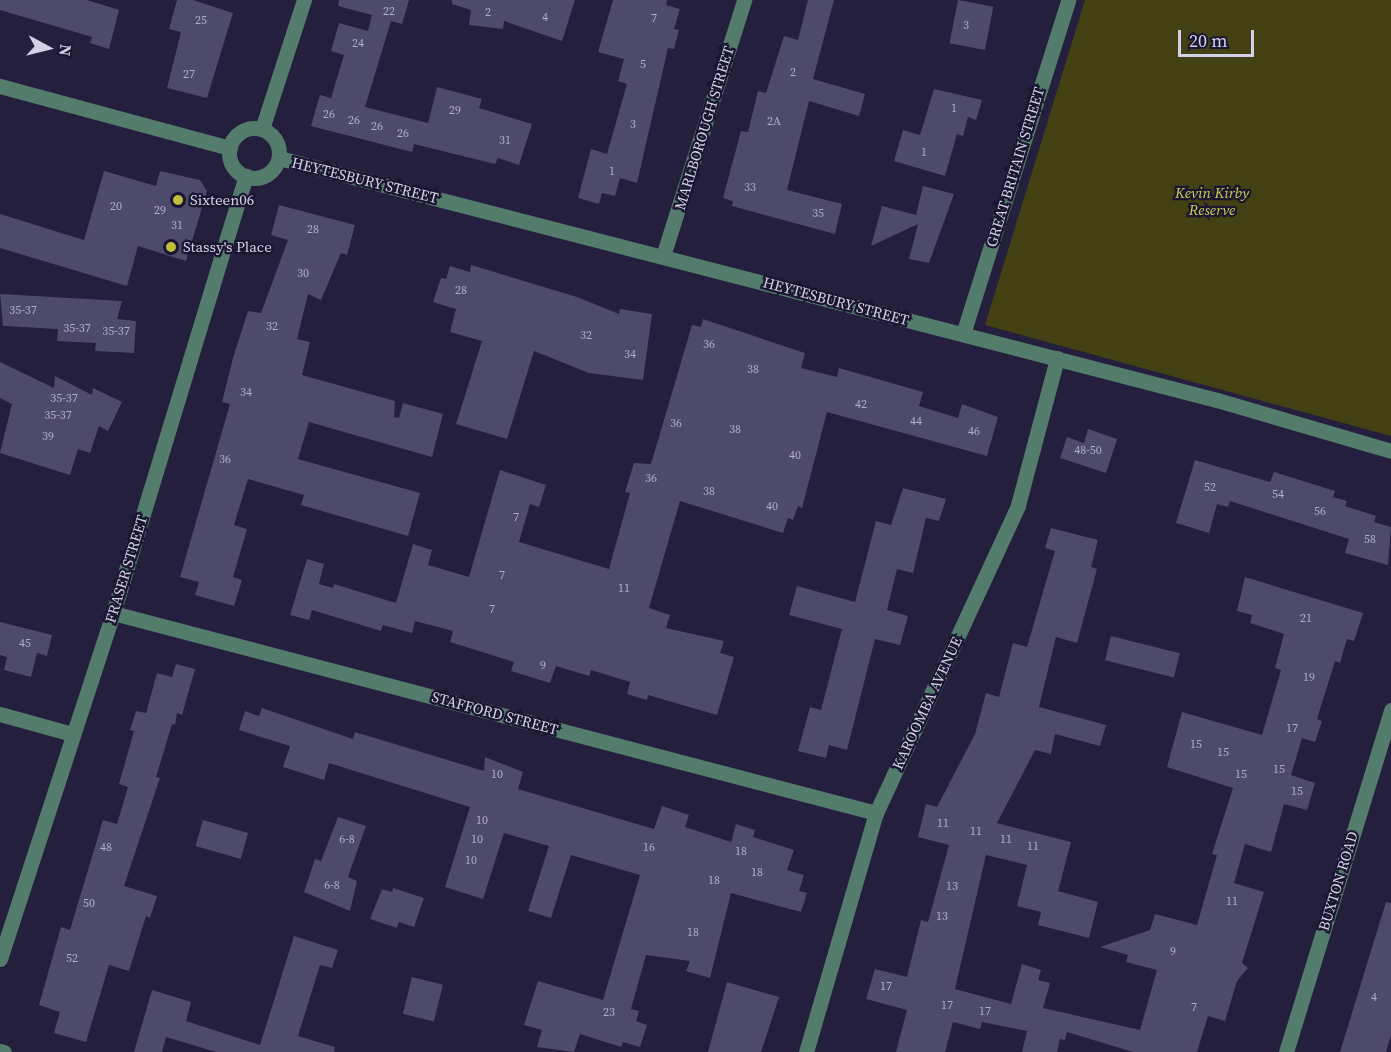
<!DOCTYPE html>
<html>
<head>
<meta charset="utf-8">
<style>
  body { margin:0 }
  #map { position:relative; width:1391px; height:1052px; overflow:hidden; background:#231f3d; font-family:"Source Serif 4",serif }
  div>[style] { position:absolute }
  [style*='--x'] { left:calc(var(--x)*1px); top:calc(var(--y)*1px); width:calc(var(--w)*1px); rotate:calc(var(--a)*1deg) }
  .green>* { inset:0; background:#434113 }
  .building>* { inset:0; background:#4d4a6b; transform-origin:0 0 }
  .minor>* { height:15px; margin:-7.5px; padding:0 7.5px; transform-origin:7.5px; border-radius:7.5px; background:#547c6c }
  .minor>.ring { margin:-7.5px; padding:0; box-sizing:content-box; background:none; border:15px solid #547c6c; border-radius:50% }
  .dots>* { width:16px; height:16px; translate:-50% -50%; box-sizing:border-box; border:3px solid #1a1632; border-radius:50% }
  span { translate:-50% -50%; white-space:nowrap; text-align:center; line-height:1.15; -webkit-text-stroke:4.5px #1a1632; paint-order:stroke }
  .number-label { font-size:12px; color:#b1afc6 }
  .number-label span { -webkit-text-stroke-width:0 }
  .street-label { font-size:15px; color:#d2d1e5 }
  .park-label { font-size:15px; color:#d3cf53; font-style:italic }
  .poi-label { font-size:15px; color:#d2d1e5 }
  .left { translate:0 -50%; text-align:left }
  .north { position:absolute; left:18px; top:18px; width:60px; height:60px; -webkit-text-stroke:4px #1a1632; paint-order:stroke; rotate:97deg; font-size:16px; font-weight:700; line-height:24px; text-align:center; color:#d2d1e5 }
  .north::after { content:''; display:block; margin:auto; width:21px; height:27px; background:#d2d1e5; clip-path:polygon(50% 0,100% 100%,50% 72%,0 100%) }
  .scale { position:absolute; left:1178px; top:30px; width:76px; height:27px; box-sizing:border-box; border:3px solid #d2d1e5; border-top:0; padding-left:8px; font-size:18px; line-height:21px; white-space:nowrap; color:#d2d1e5; -webkit-text-stroke:4px #1a1632; paint-order:stroke }
</style>
</head>
<body>
<div id="map">
  <div class="green">
    <i style="clip-path:polygon(1085px 0,1391px 0,1391px 436px,985px 325px)"></i>
  </div>
  <div class="building">
    <i style="clip-path:polygon(0 0,87px 0,119px 10px,109px 49px,90px 43px,92px 37px,0 10px)"></i>
    <i style="clip-path:polygon(177px 0,193px 0,233px 13px,207px 98px,167px 88px,181px 32px,169px 29px)"></i>
    <i style="clip-path:polygon(339px 0,409px 0,402px 24px,391px 21px,365px 107px,428px 123px,437px 87px,482px 99px,479px 108px,532px 124px,519px 165px,498px 158px,495px 164px,414px 144px,412px 152px,311px 126px,320px 95px,331px 98px,344px 55px,331px 51px,339px 23px,368px 31px,372px 15px,338px 6px)"></i>
    <i style="clip-path:polygon(452px 0,575px 0,562px 41px,504px 21px,503px 29px,469px 25px,471px 10px,452px 4px)"></i>
    <i style="clip-path:polygon(613px 0,667px 0,666px 5px,680px 9px,674px 29px,679px 30px,674px 49px,668px 48px,637px 183px,620px 178px,615px 196px,602px 193px,599px 204px,578px 198px,591px 149px,607px 154px,627px 84px,618px 81px,624px 59px,598px 52px)"></i>
    <i style="clip-path:polygon(808px 0,834px 0,813px 79px,865px 94px,859px 116px,809px 101px,787px 190px,842px 204px,835px 234px,732px 206px,733px 201px,723px 198px,741px 131px,748px 132px,758px 91px,766px 93px,784px 36px,798px 40px)"></i>
    <i style="left:958px;top:0;width:36px;height:44px;rotate:11deg"></i>
    <i style="clip-path:polygon(934px 89px,982px 100px,976px 120px,968px 117px,963px 136px,957px 134px,945px 176px,894px 161px,903px 130px,920px 135px)"></i>
    <i style="clip-path:polygon(104px 171px,156px 186px,160px 171px,200px 180px,207px 191px,186px 261px,138px 246px,127px 286px,0 248px,0 214px,84px 240px)"></i>
    <i style="clip-path:polygon(923px 186px,954px 194px,929px 263px,909px 259px,918px 224px,871px 246px,882px 206px,916px 215px)"></i>
    <i style="clip-path:polygon(279px 205px,355px 225px,347px 255px,341px 253px,321px 300px,308px 294px,297px 339px,310px 342px,302px 375px,395px 401px,394px 417px,399px 418px,403px 403px,443px 414px,432px 457px,309px 422px,298px 459px,420px 493px,408px 536px,301px 505px,304px 495px,248px 479px,234px 525px,247px 529px,233px 577px,242px 580px,234px 606px,195px 595px,199px 582px,180px 577px,230px 404px,222px 402px,233px 358px,248px 311px,261px 313px,288px 240px,271px 235px)"></i>
    <i style="clip-path:polygon(471px 265px,577px 297px,619px 314px,620px 309px,652px 314px,643px 380px,589px 373px,534px 351px,507px 439px,456px 424px,482px 341px,450px 332px,456px 309px,433px 302px,441px 278px,446px 279px,450px 266px,470px 272px)"></i>
    <i style="clip-path:polygon(0 294px,122px 301px,117px 319px,136px 321px,134px 353px,95px 351px,96px 343px,57px 341px,58px 329px,3px 326px)"></i>
    <i style="clip-path:polygon(703px 319px,805px 353px,801px 368px,837px 377px,839px 368px,923px 392px,919px 406px,958px 418px,962px 404px,998px 417px,987px 456px,827px 412px,802px 508px,798px 506px,793px 520px,788px 518px,783px 533px,680px 501px,649px 608px,670px 615px,666px 628px,724px 641px,720px 653px,734px 657px,717px 715px,648px 695px,647px 700px,627px 694px,630px 682px,591px 670px,589px 676px,556px 666px,550px 683px,511px 671px,514px 662px,450px 642px,453px 631px,415px 621px,412px 633px,383px 625px,381px 631px,312px 610px,309px 620px,290px 615px,307px 559px,324px 564px,319px 584px,333px 588px,334px 584px,396px 603px,413px 544px,432px 550px,428px 565px,469px 577px,500px 470px,546px 485px,539px 507px,530px 504px,519px 542px,609px 569px,630px 493px,625px 492px,634px 463px,651px 464px,692px 325px,701px 327px)"></i>
    <i style="clip-path:polygon(0 362px,54px 388px,55px 376px,92px 395px,93px 388px,122px 402px,108px 431px,99px 426px,90px 453px,78px 449px,70px 475px,0 453px,12px 404px,0 398px)"></i>
    <i style="clip-path:polygon(1088px 429px,1117px 439px,1106px 473px,1060px 458px,1067px 437px,1084px 443px)"></i>
    <i style="clip-path:polygon(1195px 460px,1270px 482px,1274px 472px,1335px 491px,1333px 497px,1347px 501px,1345px 506px,1376px 516px,1374px 522px,1391px 527px,1388px 565px,1345px 553px,1349px 539px,1230px 501px,1228px 507px,1217px 504px,1209px 533px,1176px 523px)"></i>
    <i style="clip-path:polygon(903px 488px,946px 499px,939px 521px,926px 518px,913px 573px,897px 569px,887px 610px,908px 616px,900px 645px,875px 639px,847px 750px,829px 745px,826px 758px,798px 751px,810px 707px,821px 710px,842px 629px,789px 615px,797px 586px,855px 602px,876px 521px,891px 525px)"></i>
    <i style="clip-path:polygon(1051px 528px,1098px 540px,1091px 567px,1097px 569px,1077px 643px,1056px 637px,1039px 707px,1106px 725px,1100px 746px,1055px 734px,1051px 754px,1035px 750px,997px 823px,1071px 842px,1058px 891px,1098px 902px,1089px 938px,1038px 925px,1041px 912px,1017px 906px,1027px 865px,986px 855px,955px 989px,1011px 1004px,1022px 964px,1041px 970px,1038px 980px,1050px 983px,1043px 1008px,1140px 1030px,1157px 970px,1126px 962px,1128px 955px,1100px 947px,1150px 930px,1155px 914px,1197px 925px,1217px 855px,1212px 854px,1233px 788px,1167px 767px,1182px 712px,1262px 735px,1281px 670px,1275px 668px,1284px 634px,1250px 623px,1252px 615px,1237px 611px,1245px 577px,1363px 613px,1354px 641px,1347px 639px,1340px 663px,1335px 661px,1317px 719px,1322px 721px,1315px 742px,1302px 738px,1291px 775px,1315px 783px,1307px 810px,1284px 804px,1271px 852px,1245px 844px,1234px 883px,1264px 892px,1242px 963px,1248px 968px,1237px 981px,1225px 1021px,1208px 1016px,1197px 1052px,1133px 1052px,1067px 1032px,1065px 1040px,1060px 1039px,1057px 1052px,1022px 1052px,1027px 1031px,982px 1022px,980px 1029px,953px 1022px,945px 1052px,896px 1052px,907px 1010px,866px 999px,875px 969px,907px 977px,921px 920px,928px 922px,949px 845px,918px 837px,926px 804px,937px 807px,975px 734px,986px 693px,999px 697px,1013px 643px,1027px 647px,1055px 551px,1045px 548px)"></i>
    <i style="clip-path:polygon(0 622px,52px 635px,47px 656px,37px 653px,31px 677px,4px 670px,7px 657px,0 655px)"></i>
    <i style="left:1111px;top:636px;width:71px;height:25px;rotate:14deg"></i>
    <i style="clip-path:polygon(176px 664px,195px 669px,182px 715px,177px 713px,175px 725px,172px 724px,156px 777px,160px 778px,124px 886px,157px 896px,150px 918px,146px 916px,129px 971px,109px 965px,86px 1042px,54px 1033px,60px 1012px,39px 1005px,61px 927px,70px 930px,103px 820px,117px 824px,128px 787px,119px 784px,134px 731px,130px 730px,136px 711px,146px 713px,157px 673px,172px 677px)"></i>
    <i style="clip-path:polygon(262px 708px,353px 739px,355px 732px,484px 771px,485px 757px,523px 772px,518px 789px,654px 829px,662px 806px,689px 815px,685px 827px,731px 842px,736px 824px,755px 830px,753px 837px,794px 850px,787px 870px,804px 875px,799px 891px,807px 893px,801px 912px,731px 893px,710px 978px,686px 971px,690px 961px,646px 955px,631px 1009px,639px 1011px,636px 1021px,647px 1025px,640px 1047px,623px 1042px,621px 1047px,580px 1034px,574px 1052px,537px 1047px,542px 1030px,524px 1025px,538px 981px,603px 1000px,640px 875px,571px 855px,551px 918px,528px 911px,549px 846px,504px 833px,483px 899px,445px 887px,470px 807px,329px 763px,324px 780px,283px 767px,290px 746px,239px 730px,245px 711px,259px 716px)"></i>
    <i style="clip-path:polygon(338px 817px,366px 826px,348px 877px,357px 881px,350px 911px,304px 892px,315px 859px,321px 861px)"></i>
    <i style="left:203px;top:820px;width:47px;height:27px;rotate:16deg"></i>
    <i style="clip-path:polygon(393px 888px,424px 898px,414px 927px,399px 922px,397px 928px,370px 919px,382px 889px,392px 892px)"></i>
    <i style="clip-path:polygon(1386px 902px,1391px 903px,1391px 1035px,1386px 1052px,1340px 1052px)"></i>
    <i style="clip-path:polygon(294px 936px,338px 950px,332px 968px,320px 965px,298px 1036px,335px 1047px,334px 1052px,216px 1052px,166px 1037px,162px 1052px,134px 1052px,152px 990px,191px 1002px,186px 1021px,260px 1045px)"></i>
    <i style="left:412px;top:977px;width:32px;height:38px;rotate:14deg"></i>
    <i style="clip-path:polygon(727px 982px,779px 997px,761px 1052px,708px 1052px)"></i>
  </div>
  <div class="minor">
    <i style="--x:0;--y:86;--w:238;--a:15.1"></i>
    <i class="ring" style="left:229px;top:128px;width:35px;height:35px"></i>
    <i style="--x:262;--y:129;--w:136;--a:-72"></i>
    <i style="--x:279;--y:158;--w:969;--a:14.47"></i>
    <i style="--x:1217;--y:400;--w:181;--a:16.3"></i>
    <i style="--x:663;--y:256;--w:269;--a:-72.4"></i>
    <i style="--x:963;--y:334;--w:350;--a:-72.5"></i>
    <i style="--x:113;--y:613;--w:789;--a:14.69"></i>
    <i style="--x:0;--y:714;--w:75;--a:15.5"></i>
    <i style="--x:0;--y:959;--w:364;--a:-71.9"></i>
    <i style="--x:113;--y:613;--w:457;--a:-73.1"></i>
    <i style="--x:0;--y:1051;--w:4;--a:14"></i>
    <i style="--x:806;--y:1052;--w:249;--a:-73.7"></i>
    <i style="--x:876;--y:813;--w:339;--a:-65.2"></i>
    <i style="--x:1018;--y:505;--w:152;--a:-75.1"></i>
    <i style="--x:1286;--y:1052;--w:358;--a:-72.9"></i>
  </div>
  <div class="dots">
    <i style="left:178px;top:200px;background:#c2bd3f"></i>
    <i style="left:171px;top:247px;background:#c2bd3f"></i>
  </div>
  <div class="number-label">
    <span style="left:389px;top:12px">22</span>
    <span style="left:488px;top:13px">2</span>
    <span style="left:545px;top:18px">4</span>
    <span style="left:654px;top:19px">7</span>
    <span style="left:201px;top:21px">25</span>
    <span style="left:966px;top:26px">3</span>
    <span style="left:358px;top:44px">24</span>
    <span style="left:643px;top:65px">5</span>
    <span style="left:793px;top:73px">2</span>
    <span style="left:189px;top:75px">27</span>
    <span style="left:954px;top:109px">1</span>
    <span style="left:455px;top:111px">29</span>
    <span style="left:329px;top:115px">26</span>
    <span style="left:354px;top:121px">26</span>
    <span style="left:774px;top:122px">2A</span>
    <span style="left:633px;top:125px">3</span>
    <span style="left:377px;top:127px">26</span>
    <span style="left:403px;top:134px">26</span>
    <span style="left:505px;top:141px">31</span>
    <span style="left:924px;top:153px">1</span>
    <span style="left:612px;top:172px">1</span>
    <span style="left:750px;top:188px">33</span>
    <span style="left:116px;top:207px">20</span>
    <span style="left:160px;top:211px">29</span>
    <span style="left:818px;top:214px">35</span>
    <span style="left:177px;top:226px">31</span>
    <span style="left:313px;top:230px">28</span>
    <span style="left:303px;top:274px">30</span>
    <span style="left:461px;top:291px">28</span>
    <span style="left:23px;top:311px">35-37</span>
    <span style="left:272px;top:327px">32</span>
    <span style="left:77px;top:329px">35-37</span>
    <span style="left:116px;top:332px">35-37</span>
    <span style="left:586px;top:336px">32</span>
    <span style="left:709px;top:345px">36</span>
    <span style="left:630px;top:355px">34</span>
    <span style="left:753px;top:370px">38</span>
    <span style="left:246px;top:393px">34</span>
    <span style="left:64px;top:399px">35-37</span>
    <span style="left:861px;top:405px">42</span>
    <span style="left:58px;top:416px">35-37</span>
    <span style="left:916px;top:422px">44</span>
    <span style="left:676px;top:424px">36</span>
    <span style="left:735px;top:430px">38</span>
    <span style="left:974px;top:432px">46</span>
    <span style="left:48px;top:437px">39</span>
    <span style="left:1088px;top:451px">48-50</span>
    <span style="left:795px;top:456px">40</span>
    <span style="left:225px;top:460px">36</span>
    <span style="left:651px;top:479px">36</span>
    <span style="left:1210px;top:488px">52</span>
    <span style="left:709px;top:492px">38</span>
    <span style="left:1278px;top:495px">54</span>
    <span style="left:772px;top:507px">40</span>
    <span style="left:1320px;top:512px">56</span>
    <span style="left:516px;top:518px">7</span>
    <span style="left:1370px;top:540px">58</span>
    <span style="left:502px;top:576px">7</span>
    <span style="left:624px;top:589px">11</span>
    <span style="left:492px;top:610px">7</span>
    <span style="left:1306px;top:619px">21</span>
    <span style="left:25px;top:644px">45</span>
    <span style="left:543px;top:666px">9</span>
    <span style="left:1309px;top:678px">19</span>
    <span style="left:1292px;top:729px">17</span>
    <span style="left:1196px;top:745px">15</span>
    <span style="left:1223px;top:753px">15</span>
    <span style="left:1279px;top:770px">15</span>
    <span style="left:497px;top:775px">10</span>
    <span style="left:1241px;top:775px">15</span>
    <span style="left:1297px;top:792px">15</span>
    <span style="left:482px;top:821px">10</span>
    <span style="left:943px;top:824px">11</span>
    <span style="left:976px;top:832px">11</span>
    <span style="left:347px;top:840px">6-8</span>
    <span style="left:477px;top:840px">10</span>
    <span style="left:1006px;top:840px">11</span>
    <span style="left:1033px;top:847px">11</span>
    <span style="left:106px;top:848px">48</span>
    <span style="left:649px;top:848px">16</span>
    <span style="left:741px;top:852px">18</span>
    <span style="left:471px;top:861px">10</span>
    <span style="left:757px;top:873px">18</span>
    <span style="left:714px;top:881px">18</span>
    <span style="left:332px;top:886px">6-8</span>
    <span style="left:952px;top:887px">13</span>
    <span style="left:1232px;top:902px">11</span>
    <span style="left:89px;top:904px">50</span>
    <span style="left:942px;top:917px">13</span>
    <span style="left:693px;top:933px">18</span>
    <span style="left:1173px;top:952px">9</span>
    <span style="left:72px;top:959px">52</span>
    <span style="left:886px;top:987px">17</span>
    <span style="left:1374px;top:998px">4</span>
    <span style="left:947px;top:1006px">17</span>
    <span style="left:1194px;top:1008px">7</span>
    <span style="left:985px;top:1012px">17</span>
    <span style="left:609px;top:1013px">23</span>
  </div>
  <div class="street-label">
    <span style="left:704px;top:128px;rotate:-73deg">MARLBOROUGH STREET</span>
    <span style="left:1015px;top:167px;rotate:-73deg">GREAT BRITAIN STREET</span>
    <span style="left:365px;top:180px;rotate:14deg">HEYTESBURY STREET</span>
    <span style="left:836px;top:301px;rotate:15deg">HEYTESBURY STREET</span>
    <span style="left:126px;top:569px;rotate:-73deg">FRASER STREET</span>
    <span style="left:927px;top:703px;rotate:-65deg">KAROOMBA AVENUE</span>
    <span style="left:495px;top:713px;rotate:15deg">STAFFORD STREET</span>
    <span style="left:1338px;top:881px;rotate:-73deg">BUXTON ROAD</span>
  </div>
  <div class="park-label">
    <span style="left:1212px;top:201px">Kevin Kirby<br>Reserve</span>
  </div>
  <div class="poi-label">
    <span class="left" style="left:190px;top:200px">Sixteen06</span>
    <span class="left" style="left:183px;top:247px">Stassy's Place</span>
  </div>
  <div class="north">N</div>
  <div class="scale">20 m</div>
</div>
</body>
</html>
